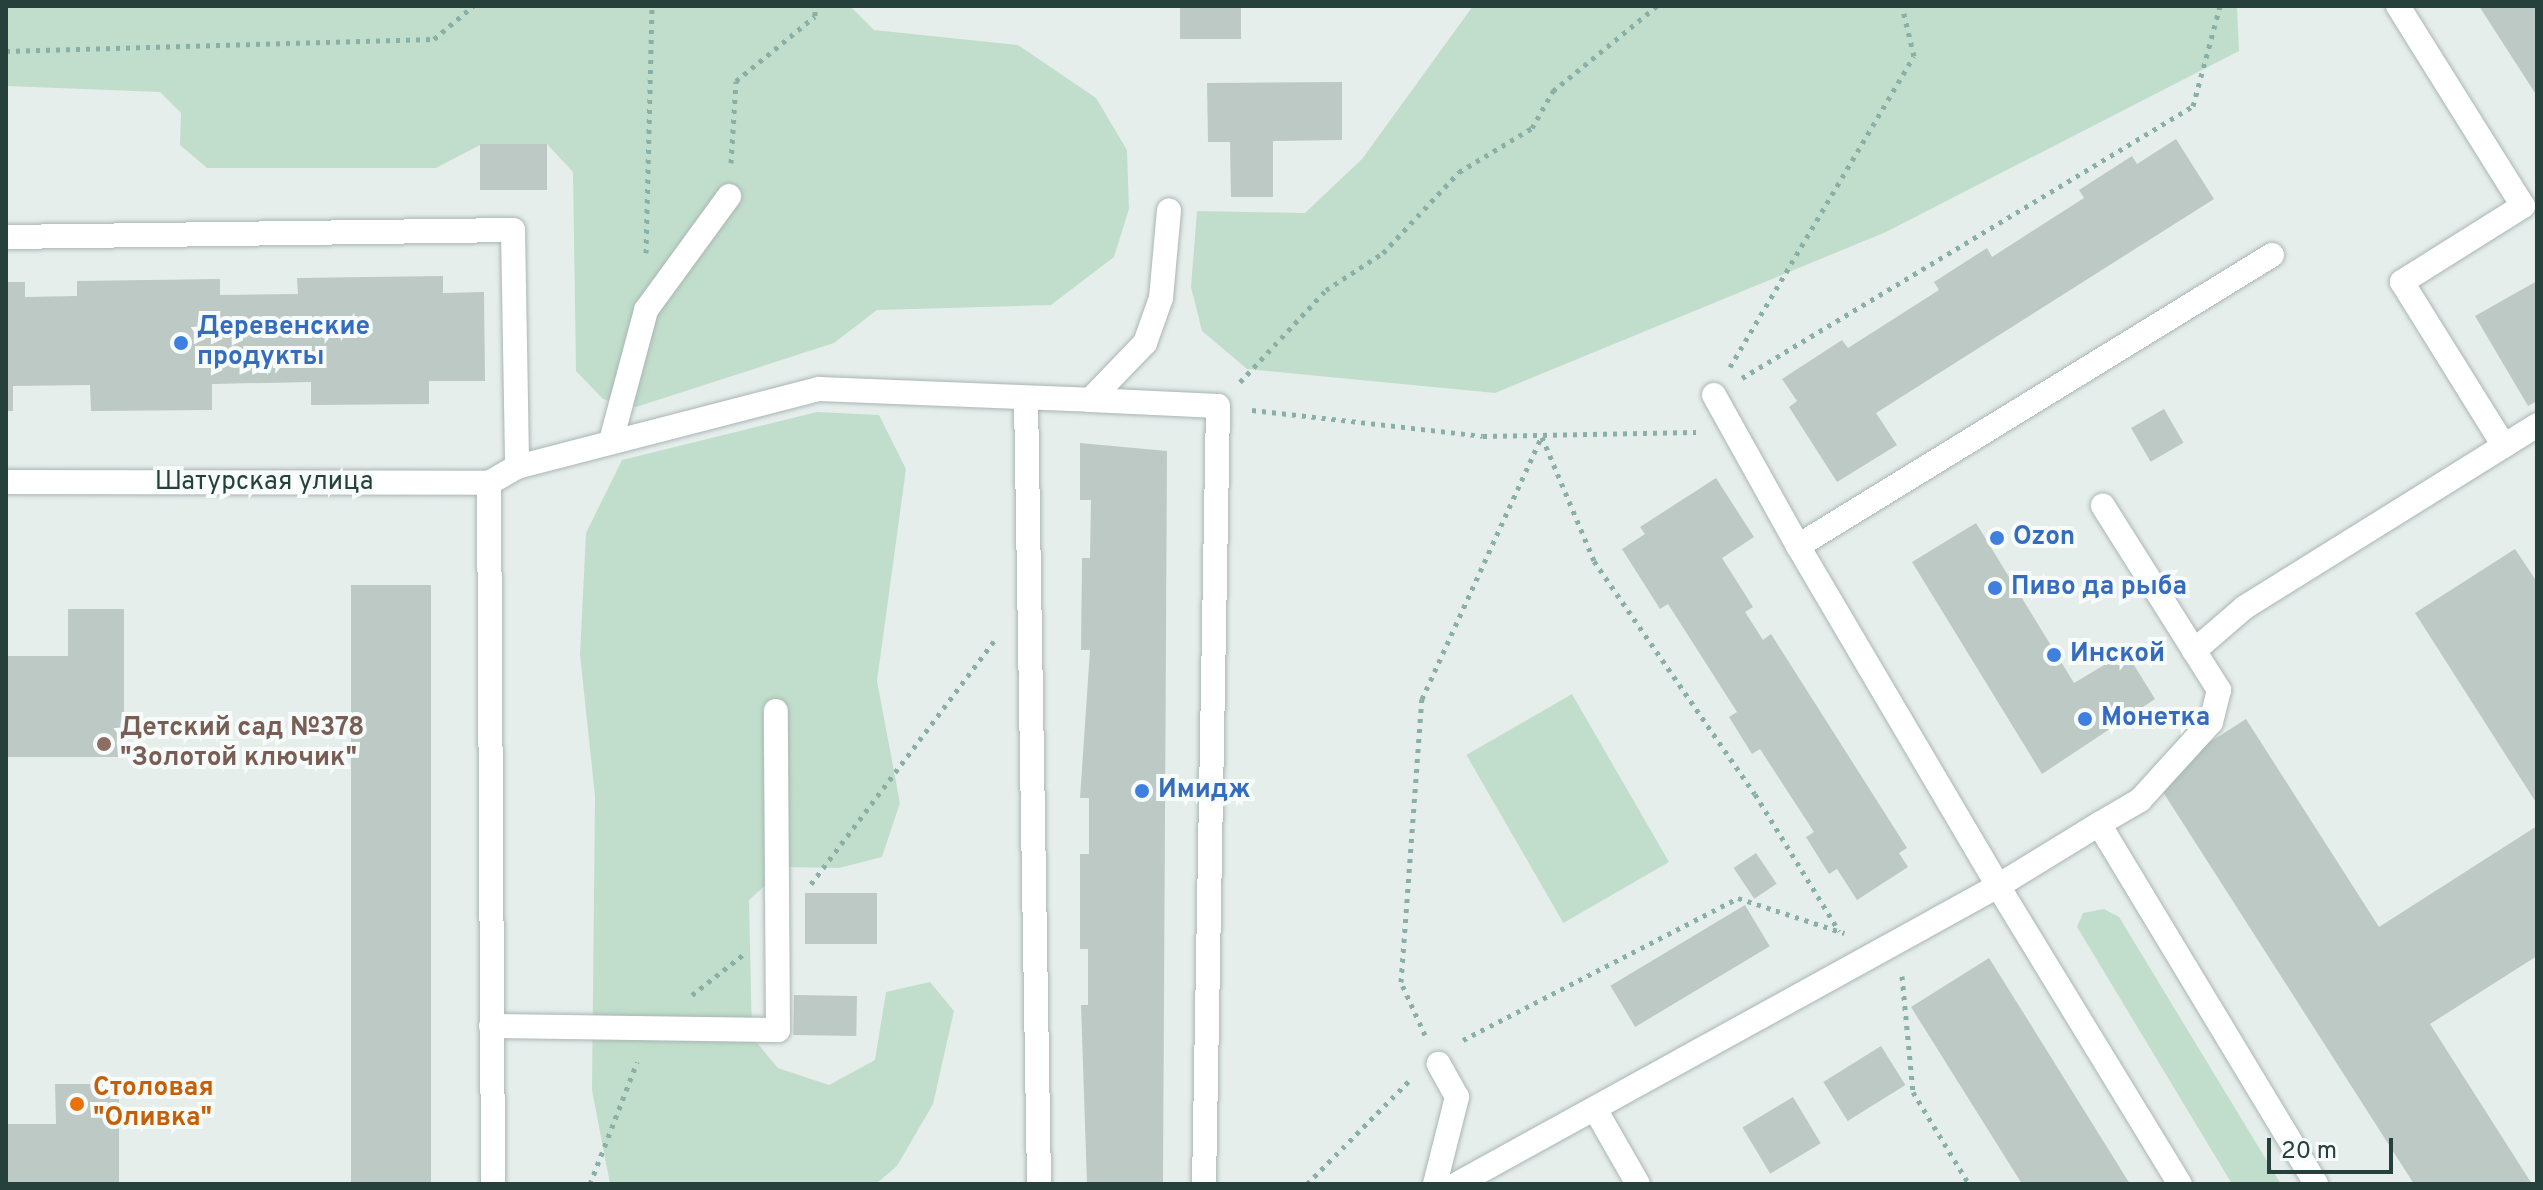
<!DOCTYPE html>
<html>
<head>
<meta charset="utf-8">
<style>
  body { margin:0 }
  #map { position:relative; width:2543px; height:1190px; overflow:hidden; background:#e6eeec; font-family:Overpass,sans-serif }
  div>[style] { position:absolute }
  [style*='--x'] { left:calc(var(--x)*1px); top:calc(var(--y)*1px); width:calc(var(--w)*1px); rotate:calc(var(--a)*1deg) }
  .green>* { inset:0; background:#c1decc; transform-origin:0 0 }
  .building>* { inset:0; background:#bcc9c5; transform-origin:0 0 }
  .path>* { height:5px; margin-top:-2.5px; transform-origin:0; background:repeating-linear-gradient(90deg,#89b0a7 0 4px,transparent 0 10px) }
  .roads { filter:drop-shadow(0 0 2px #a9b6b3) drop-shadow(0 0 2px #a9b6b3) }
  .lane>* { height:24px; margin:-12px; padding:0 12px; transform-origin:12px; border-radius:12px; background:#fff }
  .street>* { height:24px; margin:-12px; padding:0 12px; transform-origin:12px; border-radius:12px; background:#fff }
  .dots>* { width:22px; height:22px; translate:-50% -50%; box-sizing:border-box; border:4px solid #f7fbf9; border-radius:50% }
  span { translate:-50% -50%; white-space:nowrap; text-align:center; line-height:1.15; -webkit-text-stroke:8px #f7fbf9; paint-order:stroke }
  .shop-label { font-size:26px; color:#366cbe; font-weight:700 }
  .left { translate:0 -50%; text-align:left }
  .street-label { font-size:26px; color:#26403b }
  .education-label { font-size:26px; color:#785e54; font-weight:700 }
  .food-label { font-size:26px; color:#c56008; font-weight:700 }
  .frame { position:absolute; inset:0; border:8px solid #26403b; pointer-events:none }
  .scale { position:absolute; left:2267px; top:1138px; width:126px; height:36px; box-sizing:border-box; border:4px solid #26403b; border-top:0; padding-left:10px; font-size:24px; line-height:28px; white-space:nowrap; color:#26403b; -webkit-text-stroke:6px #f7fbf9; paint-order:stroke }
</style>
</head>
<body>
<div id="map">
  <div class="green">
    <i style="clip-path:polygon(6px 6px,850px 6px,874px 30px,1018px 45px,1096px 98px,1127px 150px,1129px 209px,1114px 257px,1051px 305px,877px 310px,834px 343px,636px 407px,603px 399px,576px 371px,573px 172px,547px 144px,480px 145px,436px 168px,207px 168px,180px 145px,181px 113px,160px 92px,6px 86px)"></i>
    <i style="clip-path:polygon(1473px 6px,2237px 6px,2239px 51px,1886px 232px,1495px 393px,1247px 369px,1202px 331px,1191px 287px,1197px 211px,1305px 213px,1362px 159px)"></i>
    <i style="clip-path:polygon(817px 412px,879px 415px,906px 469px,877px 681px,900px 803px,882px 857px,839px 868px,786px 867px,749px 900px,752px 1037px,778px 1068px,829px 1085px,875px 1060px,886px 992px,930px 982px,954px 1011px,933px 1104px,897px 1166px,876px 1184px,610px 1184px,592px 1090px,595px 796px,580px 655px,586px 533px,622px 460px)"></i>
    <i style="left:1572px;top:694px;width:194px;height:122px;rotate:60deg"></i>
    <i style="clip-path:polygon(2104px 909px,2119px 917px,2281px 1184px,2232px 1184px,2077px 927px,2083px 913px)"></i>
  </div>
  <div class="building">
    <i style="left:1180px;top:6px;width:61px;height:33px"></i>
    <i style="clip-path:polygon(2479px 6px,2537px 6px,2537px 96px)"></i>
    <i style="clip-path:polygon(1342px 82px,1342px 140px,1273px 141px,1273px 197px,1231px 197px,1230px 142px,1208px 142px,1207px 83px)"></i>
    <i style="clip-path:polygon(2176px 139px,2214px 199px,1876px 413px,1897px 445px,1837px 482px,1789px 407px,1797px 401px,1782px 379px,1842px 340px,1848px 348px,1939px 290px,1934px 282px,1987px 248px,1992px 257px,2084px 198px,2079px 190px,2132px 156px,2137px 164px)"></i>
    <i style="left:547px;top:144px;width:46px;height:67px;rotate:90deg"></i>
    <i style="clip-path:polygon(443px 276px,443px 293px,484px 292px,485px 381px,429px 381px,429px 404px,311px 405px,311px 382px,212px 384px,212px 410px,91px 411px,90px 385px,13px 386px,13px 411px,6px 411px,6px 282px,25px 282px,25px 297px,77px 296px,77px 281px,220px 279px,220px 295px,298px 294px,297px 278px)"></i>
    <i style="clip-path:polygon(2537px 281px,2537px 401px,2528px 406px,2475px 316px)"></i>
    <i style="left:2164px;top:409px;width:39px;height:38px;rotate:60deg"></i>
    <i style="clip-path:polygon(1080px 443px,1167px 451px,1163px 1184px,1087px 1184px,1081px 1005px,1088px 1005px,1088px 949px,1080px 949px,1080px 854px,1089px 854px,1089px 798px,1080px 798px,1090px 650px,1081px 650px,1082px 558px,1090px 558px,1091px 500px,1080px 500px)"></i>
    <i style="clip-path:polygon(1716px 478px,1754px 537px,1722px 558px,1753px 607px,1745px 612px,1763px 640px,1771px 634px,1907px 848px,1899px 853px,1908px 867px,1857px 900px,1837px 869px,1829px 874px,1806px 837px,1814px 832px,1760px 749px,1752px 754px,1729px 717px,1737px 712px,1668px 604px,1660px 609px,1622px 549px,1645px 534px,1640px 527px)"></i>
    <i style="clip-path:polygon(1976px 523px,2074px 683px,2126px 652px,2155px 699px,2042px 774px,1912px 562px)"></i>
    <i style="clip-path:polygon(2515px 549px,2537px 582px,2537px 804px,2415px 613px)"></i>
    <i style="left:351px;top:585px;width:80px;height:599px"></i>
    <i style="clip-path:polygon(68px 609px,124px 609px,124px 757px,6px 757px,6px 656px,68px 656px)"></i>
    <i style="clip-path:polygon(2246px 719px,2379px 927px,2537px 826px,2537px 956px,2430px 1024px,2532px 1184px,2414px 1184px,2154px 778px)"></i>
    <i style="left:1756px;top:853px;width:37px;height:27px;rotate:56deg"></i>
    <i style="left:805px;top:893px;width:72px;height:51px"></i>
    <i style="left:1745px;top:905px;width:48px;height:157px;rotate:59deg"></i>
    <i style="clip-path:polygon(1989px 958px,2026px 1017px,2130px 1184px,2022px 1184px,1911px 1007px)"></i>
    <i style="left:794px;top:995px;width:63px;height:40px;rotate:1deg"></i>
    <i style="left:1881px;top:1046px;width:46px;height:68px;rotate:58deg"></i>
    <i style="clip-path:polygon(55px 1084px,119px 1084px,119px 1184px,6px 1184px,6px 1124px,56px 1124px)"></i>
    <i style="left:1793px;top:1097px;width:54px;height:59px;rotate:59deg"></i>
  </div>
  <div class="path">
    <i style="--x:6;--y:51;--w:428;--a:-1.6"></i>
    <i style="--x:434;--y:39;--w:51;--a:-40.2"></i>
    <i style="--x:731;--y:163;--w:82;--a:-86.5"></i>
    <i style="--x:736;--y:81;--w:102;--a:-39.4"></i>
    <i style="--x:815;--y:16;--w:10;--a:-90"></i>
    <i style="--x:646;--y:253;--w:247;--a:-88.6"></i>
    <i style="--x:1730;--y:367;--w:361;--a:-59.4"></i>
    <i style="--x:1914;--y:56;--w:51;--a:-103.5"></i>
    <i style="--x:1742;--y:378;--w:527;--a:-31.09"></i>
    <i style="--x:2193;--y:106;--w:104;--a:-74.9"></i>
    <i style="--x:1240;--y:382;--w:126;--a:-46.9"></i>
    <i style="--x:1326;--y:290;--w:68;--a:-33"></i>
    <i style="--x:1383;--y:253;--w:111;--a:-46.8"></i>
    <i style="--x:1459;--y:172;--w:85;--a:-31.1"></i>
    <i style="--x:1532;--y:128;--w:43;--a:-60.4"></i>
    <i style="--x:1553;--y:91;--w:134;--a:-39.3"></i>
    <i style="--x:1252;--y:410;--w:232;--a:6.4"></i>
    <i style="--x:1483;--y:436;--w:213;--a:-1.1"></i>
    <i style="--x:1542;--y:437;--w:134;--a:67.2"></i>
    <i style="--x:1594;--y:561;--w:283;--a:55.4"></i>
    <i style="--x:1755;--y:794;--w:161;--a:58.5"></i>
    <i style="--x:811;--y:884;--w:306;--a:-53"></i>
    <i style="--x:1902;--y:976;--w:117;--a:84.6"></i>
    <i style="--x:1913;--y:1092;--w:108;--a:58.7"></i>
    <i style="--x:692;--y:995;--w:66;--a:-38.3"></i>
    <i style="--x:1425;--y:1035;--w:58;--a:-114.4"></i>
    <i style="--x:1401;--y:982;--w:284;--a:-85.8"></i>
    <i style="--x:1422;--y:699;--w:289;--a:-65.5"></i>
    <i style="--x:1463;--y:1040;--w:309;--a:-27.3"></i>
    <i style="--x:1738;--y:898;--w:112;--a:18.3"></i>
    <i style="--x:590;--y:1184;--w:131;--a:-68.9"></i>
    <i style="--x:1307;--y:1184;--w:148;--a:-45.3"></i>
  </div>
  <div class="roads">
    <div class="lane">
      <i style="--x:2398;--y:6;--w:236;--a:58"></i>
      <i style="--x:2523;--y:206;--w:143;--a:147.9"></i>
      <i style="--x:2402;--y:282;--w:193;--a:58.1"></i>
      <i style="--x:6;--y:237;--w:507;--a:-0.79"></i>
      <i style="--x:513;--y:230;--w:237;--a:89"></i>
      <i style="--x:517;--y:467;--w:312;--a:-14.5"></i>
      <i style="--x:819;--y:389;--w:271;--a:2.3"></i>
      <i style="--x:1090;--y:400;--w:79;--a:-46"></i>
      <i style="--x:1145;--y:343;--w:48;--a:-70.4"></i>
      <i style="--x:1161;--y:298;--w:88;--a:-84.8"></i>
      <i style="--x:2272;--y:255;--w:556;--a:148.45"></i>
      <i style="--x:1798;--y:546;--w:394;--a:59.5"></i>
      <i style="--x:1998;--y:886;--w:119;--a:-31.5"></i>
      <i style="--x:2099;--y:824;--w:420;--a:58.9"></i>
      <i style="--x:1714;--y:395;--w:173;--a:60.9"></i>
      <i style="--x:1026;--y:398;--w:786;--a:89.05"></i>
      <i style="--x:1090;--y:400;--w:128;--a:2.7"></i>
      <i style="--x:1218;--y:406;--w:778;--a:91.03"></i>
      <i style="--x:611;--y:441;--w:136;--a:-75"></i>
      <i style="--x:646;--y:310;--w:141;--a:-53.9"></i>
      <i style="--x:489;--y:483;--w:701;--a:89.67"></i>
      <i style="--x:2194;--y:651;--w:67;--a:-40.8"></i>
      <i style="--x:2245;--y:607;--w:344;--a:-31.9"></i>
      <i style="--x:2099;--y:824;--w:48;--a:-30.3"></i>
      <i style="--x:2140;--y:800;--w:105;--a:-47.7"></i>
      <i style="--x:2211;--y:722;--w:33;--a:-76"></i>
      <i style="--x:2219;--y:690;--w:218;--a:-122.2"></i>
      <i style="--x:491;--y:1026;--w:287;--a:0.8"></i>
      <i style="--x:778;--y:1030;--w:319;--a:-90.4"></i>
      <i style="--x:1595;--y:1109;--w:86;--a:60.2"></i>
      <i style="--x:1435;--y:1184;--w:90;--a:-75.8"></i>
      <i style="--x:1457;--y:1097;--w:38;--a:-119"></i>
      <i style="--x:1457;--y:1184;--w:618;--a:-28.85"></i>
      <i style="--x:1998;--y:886;--w:349;--a:58.6"></i>
    </div>
    <div class="street">
      <i style="--x:6;--y:482;--w:483;--a:0.1"></i>
      <i style="--x:489;--y:483;--w:32;--a:-30"></i>
    </div>
  </div>
  <div class="dots">
    <i style="left:181px;top:343px;background:#3f7fe0"></i>
    <i style="left:1997px;top:538px;background:#3f7fe0"></i>
    <i style="left:1995px;top:588px;background:#3f7fe0"></i>
    <i style="left:2054px;top:655px;background:#3f7fe0"></i>
    <i style="left:2085px;top:719px;background:#3f7fe0"></i>
    <i style="left:104px;top:744px;background:#8d6e63"></i>
    <i style="left:1142px;top:791px;background:#3f7fe0"></i>
    <i style="left:77px;top:1104px;background:#e8710a"></i>
  </div>
  <div class="shop-label">
    <span class="left" style="left:197px;top:343px">Деревенские<br>продукты</span>
    <span class="left" style="left:2013px;top:538px">Ozon</span>
    <span class="left" style="left:2011px;top:588px">Пиво да рыба</span>
    <span class="left" style="left:2070px;top:655px">Инской</span>
    <span class="left" style="left:2101px;top:719px">Монетка</span>
    <span class="left" style="left:1158px;top:791px">Имидж</span>
  </div>
  <div class="street-label">
    <span style="left:264px;top:483px">Шатурская улица</span>
  </div>
  <div class="education-label">
    <span class="left" style="left:120px;top:744px">Детский сад №378<br>"Золотой ключик"</span>
  </div>
  <div class="food-label">
    <span class="left" style="left:93px;top:1104px">Столовая<br>"Оливка"</span>
  </div>
  <div class="frame"></div>
  <div class="scale">20 m</div>
</div>
</body>
</html>
